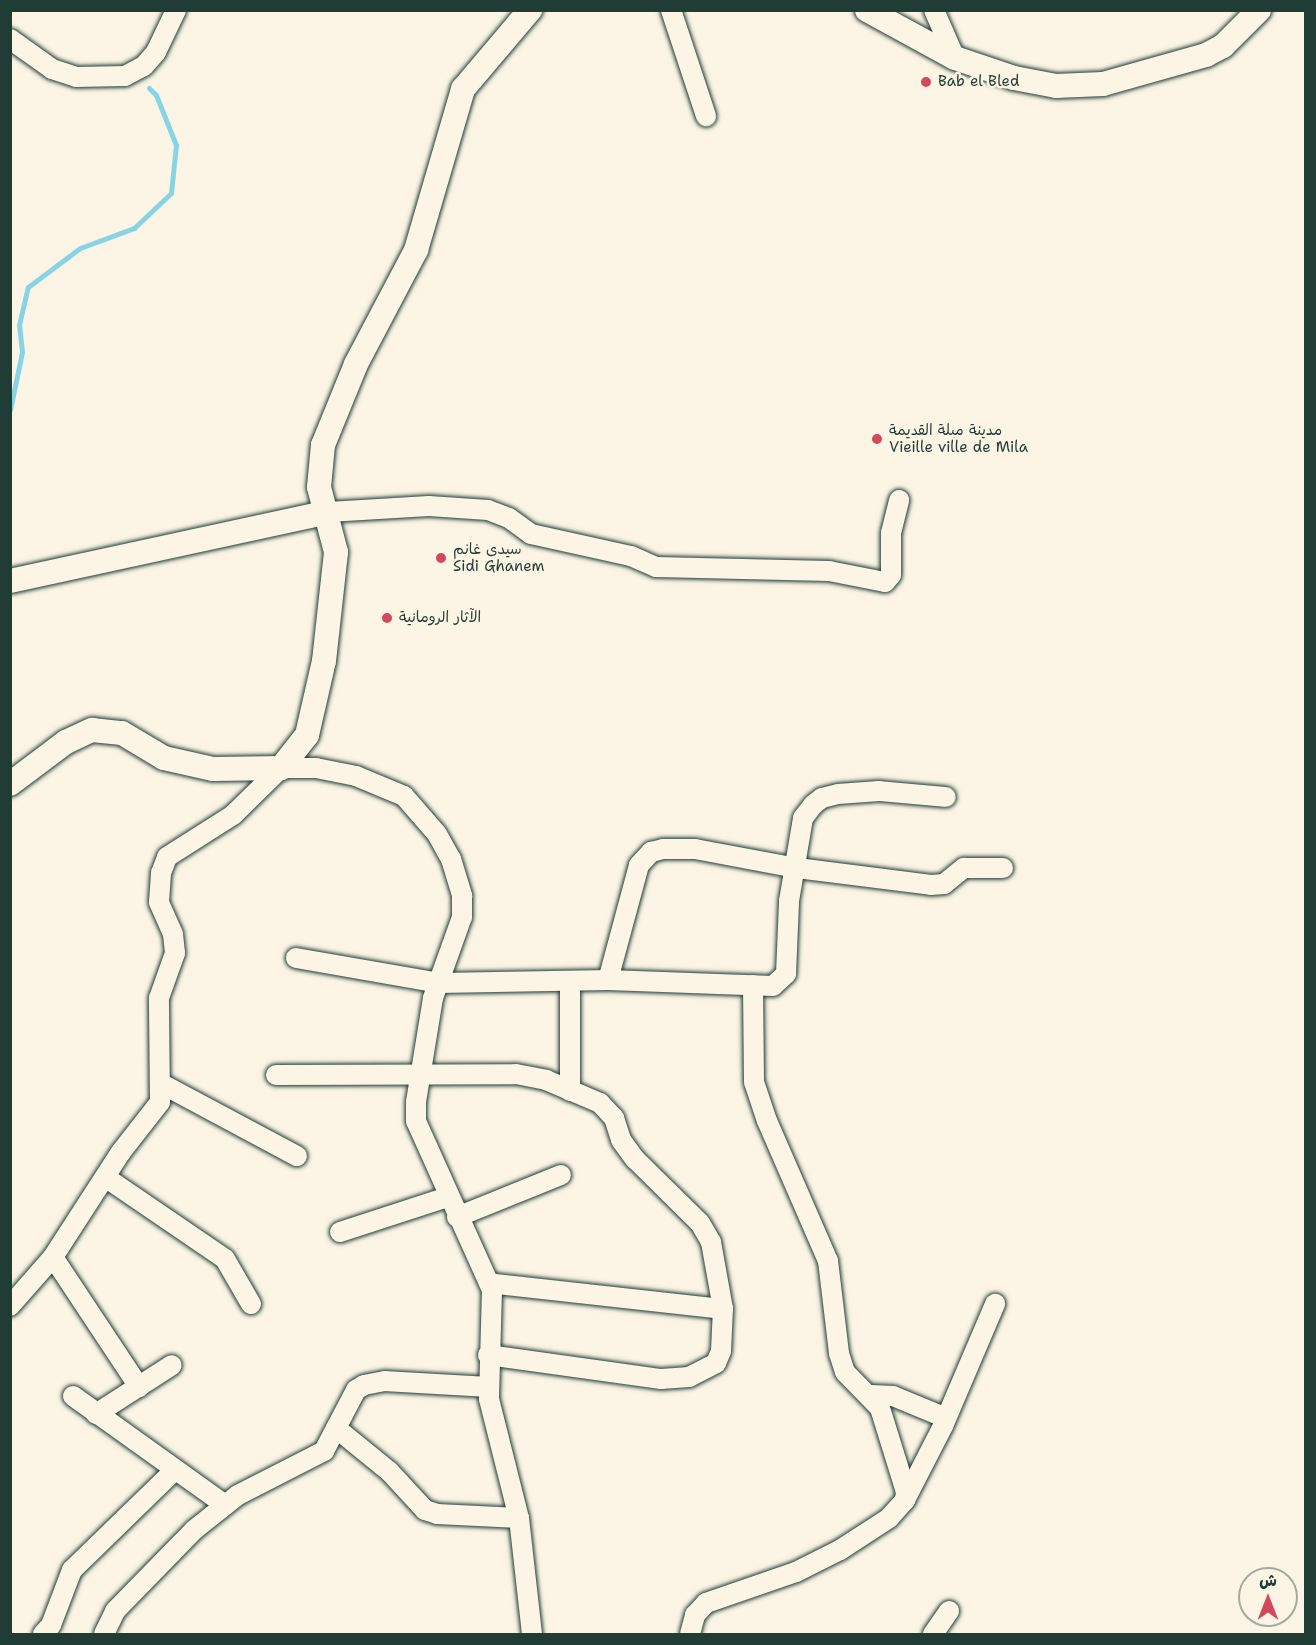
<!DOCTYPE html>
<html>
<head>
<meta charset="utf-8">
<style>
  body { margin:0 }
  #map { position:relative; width:1316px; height:1645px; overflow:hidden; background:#fcf5e5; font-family:"Shantell Sans","Playpen Sans Arabic",sans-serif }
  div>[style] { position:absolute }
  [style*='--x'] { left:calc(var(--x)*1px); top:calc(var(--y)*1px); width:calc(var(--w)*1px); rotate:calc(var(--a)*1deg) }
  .stream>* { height:5px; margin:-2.5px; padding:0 2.5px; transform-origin:2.5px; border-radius:2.5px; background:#87d5e4 }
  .roads { filter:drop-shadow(0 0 2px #1f3d34) drop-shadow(0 0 2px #1f3d34) }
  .minor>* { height:20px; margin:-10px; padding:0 10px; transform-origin:10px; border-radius:10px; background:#fcf5e5 }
  .major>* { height:24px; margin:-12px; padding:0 12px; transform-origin:12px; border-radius:12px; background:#fcf5e5 }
  .dots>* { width:16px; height:16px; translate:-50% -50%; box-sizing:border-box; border:3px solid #fcf5e5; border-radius:50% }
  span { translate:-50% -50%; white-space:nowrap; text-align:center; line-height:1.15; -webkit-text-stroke:5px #fcf5e5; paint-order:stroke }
  .poi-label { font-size:15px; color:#1f3d34 }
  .left { translate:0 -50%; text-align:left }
  .frame { position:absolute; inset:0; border:12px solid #1f3d34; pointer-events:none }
  .north { position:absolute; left:1238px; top:1567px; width:60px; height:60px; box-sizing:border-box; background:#fcf5e5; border:2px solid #a4ab9e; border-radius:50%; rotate:0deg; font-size:16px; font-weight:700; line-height:24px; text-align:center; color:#1f3d34 }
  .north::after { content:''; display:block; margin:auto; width:21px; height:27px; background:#d1495b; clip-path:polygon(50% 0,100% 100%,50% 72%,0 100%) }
</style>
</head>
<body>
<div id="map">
  <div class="stream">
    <i style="--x:10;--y:410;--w:59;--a:-78.3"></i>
    <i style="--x:22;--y:352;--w:27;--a:-96"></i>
    <i style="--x:19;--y:325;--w:39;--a:-77"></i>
    <i style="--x:28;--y:287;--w:65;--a:-36.9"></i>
    <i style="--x:80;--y:248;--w:58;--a:-20.3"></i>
    <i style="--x:134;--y:228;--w:51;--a:-43.4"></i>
    <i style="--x:171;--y:193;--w:48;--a:-84.1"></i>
    <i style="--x:176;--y:145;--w:54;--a:-111.8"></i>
    <i style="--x:156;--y:95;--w:10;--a:-135"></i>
  </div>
  <div class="roads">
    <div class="minor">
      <i style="--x:671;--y:10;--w:112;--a:71.7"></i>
      <i style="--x:934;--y:10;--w:52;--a:66.4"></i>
      <i style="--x:10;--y:39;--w:52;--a:35.5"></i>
      <i style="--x:52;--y:69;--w:25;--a:18"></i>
      <i style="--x:76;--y:77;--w:49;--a:-1.2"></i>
      <i style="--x:125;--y:76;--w:21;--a:-28"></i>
      <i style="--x:144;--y:66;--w:18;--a:-49"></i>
      <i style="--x:156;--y:52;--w:47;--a:-64.5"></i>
      <i style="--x:328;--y:512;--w:101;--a:-3.4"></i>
      <i style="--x:429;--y:506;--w:59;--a:3.9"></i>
      <i style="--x:488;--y:510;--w:22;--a:21"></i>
      <i style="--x:509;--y:518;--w:27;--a:36"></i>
      <i style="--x:531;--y:534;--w:102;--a:12.4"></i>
      <i style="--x:631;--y:556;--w:27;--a:24"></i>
      <i style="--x:656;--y:567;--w:173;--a:1.3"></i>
      <i style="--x:829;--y:571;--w:57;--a:11.1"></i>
      <i style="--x:885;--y:582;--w:9;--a:-49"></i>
      <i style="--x:891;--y:575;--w:42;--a:-90"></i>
      <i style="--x:891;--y:533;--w:34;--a:-76"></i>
      <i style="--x:296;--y:958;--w:145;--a:9.9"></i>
      <i style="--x:439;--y:983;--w:169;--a:-1"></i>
      <i style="--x:608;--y:980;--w:165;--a:2.1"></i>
      <i style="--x:773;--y:986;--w:18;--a:-43"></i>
      <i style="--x:786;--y:974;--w:73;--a:-87.6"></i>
      <i style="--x:789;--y:901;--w:84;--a:-80.4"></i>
      <i style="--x:803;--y:818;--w:16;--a:-52"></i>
      <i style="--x:813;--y:805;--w:11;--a:-38"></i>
      <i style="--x:822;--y:798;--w:16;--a:-14"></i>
      <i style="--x:838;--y:794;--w:41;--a:-4.2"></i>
      <i style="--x:879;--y:791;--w:67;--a:5.1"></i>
      <i style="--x:608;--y:980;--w:119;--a:-74.9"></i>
      <i style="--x:639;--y:865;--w:18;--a:-47"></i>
      <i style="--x:651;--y:852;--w:12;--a:-14"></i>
      <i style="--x:663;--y:849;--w:32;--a:0"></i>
      <i style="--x:695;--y:849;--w:104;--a:10.6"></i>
      <i style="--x:797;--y:868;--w:135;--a:7.2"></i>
      <i style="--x:931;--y:885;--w:13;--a:-4"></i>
      <i style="--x:944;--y:884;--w:26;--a:-39"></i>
      <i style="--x:964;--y:868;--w:39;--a:0"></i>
      <i style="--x:276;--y:1075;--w:240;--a:-0.2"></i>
      <i style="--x:516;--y:1074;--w:31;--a:11"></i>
      <i style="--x:546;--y:1080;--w:59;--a:23.1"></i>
      <i style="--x:600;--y:1103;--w:21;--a:47"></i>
      <i style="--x:614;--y:1118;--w:23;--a:72"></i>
      <i style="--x:621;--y:1140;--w:24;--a:54"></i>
      <i style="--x:635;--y:1159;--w:91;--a:44.6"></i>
      <i style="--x:700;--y:1223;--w:22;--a:60"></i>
      <i style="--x:711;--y:1242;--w:68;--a:79.8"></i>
      <i style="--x:723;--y:1309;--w:235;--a:-173.7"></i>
      <i style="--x:162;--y:1084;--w:153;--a:28.1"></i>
      <i style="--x:570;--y:1091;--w:108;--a:-90"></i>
      <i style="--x:105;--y:1177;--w:145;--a:34.3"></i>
      <i style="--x:225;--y:1259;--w:52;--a:60"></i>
      <i style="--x:457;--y:1217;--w:112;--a:-22"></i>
      <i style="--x:340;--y:1232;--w:114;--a:-18"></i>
      <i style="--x:53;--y:1257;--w:156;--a:56.5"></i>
      <i style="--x:10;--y:1306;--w:65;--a:-48.7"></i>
      <i style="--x:53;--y:1257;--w:125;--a:-57.1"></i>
      <i style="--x:121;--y:1152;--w:63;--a:-52"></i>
      <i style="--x:160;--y:1102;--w:104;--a:-90.6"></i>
      <i style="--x:159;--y:998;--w:48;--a:-70.4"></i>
      <i style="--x:175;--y:953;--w:19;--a:-96"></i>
      <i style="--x:173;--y:934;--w:35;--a:-114"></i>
      <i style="--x:159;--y:902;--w:29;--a:-86"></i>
      <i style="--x:161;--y:873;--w:17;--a:-69"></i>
      <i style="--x:167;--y:857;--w:78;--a:-32.5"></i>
      <i style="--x:233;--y:815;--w:67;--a:-44.4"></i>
      <i style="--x:281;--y:768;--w:35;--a:0"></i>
      <i style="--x:316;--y:768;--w:41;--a:11.3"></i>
      <i style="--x:356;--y:776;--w:52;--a:22.6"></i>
      <i style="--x:404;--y:796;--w:50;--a:49"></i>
      <i style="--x:437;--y:834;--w:29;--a:61"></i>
      <i style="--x:451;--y:859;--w:39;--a:73"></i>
      <i style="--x:462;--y:896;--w:21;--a:90"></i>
      <i style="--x:462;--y:917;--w:86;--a:109.7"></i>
      <i style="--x:433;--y:998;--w:105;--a:99.3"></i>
      <i style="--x:416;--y:1102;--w:19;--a:90"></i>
      <i style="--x:416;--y:1121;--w:185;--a:65.8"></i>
      <i style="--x:492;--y:1290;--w:109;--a:91.6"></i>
      <i style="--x:489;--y:1399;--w:123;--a:75.9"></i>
      <i style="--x:519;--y:1518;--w:117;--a:83.6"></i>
      <i style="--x:488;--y:1355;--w:175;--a:7.9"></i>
      <i style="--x:661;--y:1379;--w:28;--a:-4"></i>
      <i style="--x:689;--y:1377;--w:30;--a:-27"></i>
      <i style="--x:716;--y:1363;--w:13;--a:-67"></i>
      <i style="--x:721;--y:1351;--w:42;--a:-87.3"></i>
      <i style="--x:872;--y:1395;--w:21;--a:3"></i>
      <i style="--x:893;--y:1396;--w:57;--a:22.5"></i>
      <i style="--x:73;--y:1396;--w:187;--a:35.6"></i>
      <i style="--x:96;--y:1414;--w:90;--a:-32.8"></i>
      <i style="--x:336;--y:1428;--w:68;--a:39.1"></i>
      <i style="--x:389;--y:1471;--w:53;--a:47.3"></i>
      <i style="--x:425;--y:1510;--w:13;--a:18"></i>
      <i style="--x:437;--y:1514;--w:82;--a:2.8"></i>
      <i style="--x:905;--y:1500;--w:83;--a:-62.8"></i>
      <i style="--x:943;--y:1426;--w:133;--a:-66.9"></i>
      <i style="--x:43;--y:1634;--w:12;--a:-48"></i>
      <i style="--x:51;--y:1625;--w:59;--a:-69.1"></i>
      <i style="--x:72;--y:1570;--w:144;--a:-44.2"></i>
      <i style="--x:104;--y:1634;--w:25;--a:-64"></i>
      <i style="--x:115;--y:1611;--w:113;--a:-45.7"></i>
      <i style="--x:194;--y:1530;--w:56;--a:-38.5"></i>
      <i style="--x:238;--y:1495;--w:97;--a:-27.1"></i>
      <i style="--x:324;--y:1451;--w:69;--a:-62.3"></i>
      <i style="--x:356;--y:1390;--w:9;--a:-32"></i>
      <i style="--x:364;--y:1385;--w:21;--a:-11"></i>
      <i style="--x:385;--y:1381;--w:103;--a:3.3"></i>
      <i style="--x:690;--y:1634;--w:20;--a:-75"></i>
      <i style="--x:695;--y:1615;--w:16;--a:-47"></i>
      <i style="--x:706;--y:1603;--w:95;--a:-19"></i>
      <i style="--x:796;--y:1572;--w:49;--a:-26.6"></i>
      <i style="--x:840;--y:1550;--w:59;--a:-33.1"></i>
      <i style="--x:889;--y:1518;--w:24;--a:-48"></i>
      <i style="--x:905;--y:1500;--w:8;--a:-83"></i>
      <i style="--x:906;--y:1492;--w:88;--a:-107.2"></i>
      <i style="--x:880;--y:1408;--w:50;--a:-134.2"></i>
      <i style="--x:845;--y:1372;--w:20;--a:-108"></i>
      <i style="--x:839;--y:1353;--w:93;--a:-96.8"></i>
      <i style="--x:828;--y:1261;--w:153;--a:-113.5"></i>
      <i style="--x:767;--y:1121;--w:41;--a:-108.4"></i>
      <i style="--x:754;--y:1082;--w:97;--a:-90.6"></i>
      <i style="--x:933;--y:1634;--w:28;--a:-55"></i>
    </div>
    <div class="major">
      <i style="--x:867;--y:10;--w:100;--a:28.6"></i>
      <i style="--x:955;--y:58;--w:62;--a:18.7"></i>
      <i style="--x:1014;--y:78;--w:43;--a:10.8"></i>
      <i style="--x:1056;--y:86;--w:47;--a:-2.4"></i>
      <i style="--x:1103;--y:84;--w:107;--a:-15.7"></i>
      <i style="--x:1206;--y:55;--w:19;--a:-28"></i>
      <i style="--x:1223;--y:46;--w:51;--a:-45"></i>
      <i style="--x:10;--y:581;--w:325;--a:-12.2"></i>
      <i style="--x:10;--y:784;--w:70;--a:-36.9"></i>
      <i style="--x:66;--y:742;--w:29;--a:-25"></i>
      <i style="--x:92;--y:730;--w:30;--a:6"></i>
      <i style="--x:122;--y:733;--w:49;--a:30.8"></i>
      <i style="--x:164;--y:758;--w:50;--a:12.7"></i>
      <i style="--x:213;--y:769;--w:68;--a:-0.8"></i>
      <i style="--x:281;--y:768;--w:42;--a:-51.8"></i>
      <i style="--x:307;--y:735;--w:76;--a:-77.1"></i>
      <i style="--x:324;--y:661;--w:110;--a:-83.7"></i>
      <i style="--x:336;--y:552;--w:67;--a:-104.7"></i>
      <i style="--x:319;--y:487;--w:42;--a:-84.6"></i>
      <i style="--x:323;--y:445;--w:87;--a:-67.8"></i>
      <i style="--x:356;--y:364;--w:129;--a:-62.2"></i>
      <i style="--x:416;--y:250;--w:168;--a:-73.7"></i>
      <i style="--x:463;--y:89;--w:104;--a:-49.7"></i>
    </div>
  </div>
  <div class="dots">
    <i style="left:926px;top:82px;background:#d1495b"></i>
    <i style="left:877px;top:439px;background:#d1495b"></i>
    <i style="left:441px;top:558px;background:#d1495b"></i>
    <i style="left:387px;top:618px;background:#d1495b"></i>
  </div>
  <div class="poi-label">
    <span class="left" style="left:938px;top:82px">Bab el Bled</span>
    <span class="left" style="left:889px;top:439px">مدينة ميلة القديمة<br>Vieille ville de Mila</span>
    <span class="left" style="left:453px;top:558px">سيدي غانم<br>Sidi Ghanem</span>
    <span class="left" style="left:399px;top:618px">الآثار الرومانية</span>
  </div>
  <div class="frame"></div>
  <div class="north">ش</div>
</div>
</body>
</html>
